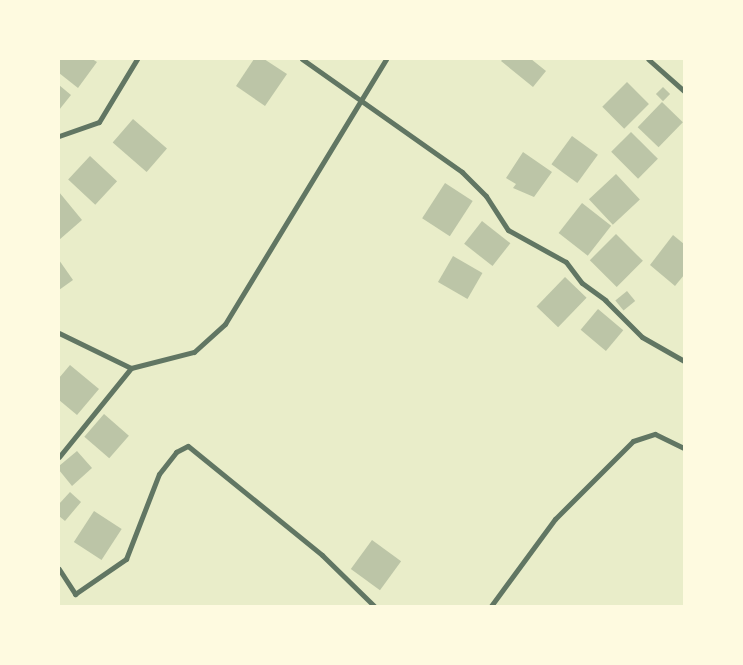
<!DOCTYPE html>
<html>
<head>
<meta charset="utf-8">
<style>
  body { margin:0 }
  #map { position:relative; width:743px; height:665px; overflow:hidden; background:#e9edc9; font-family:Figtree,sans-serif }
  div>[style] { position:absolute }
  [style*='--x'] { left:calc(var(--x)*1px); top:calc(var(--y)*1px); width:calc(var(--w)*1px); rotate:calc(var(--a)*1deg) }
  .building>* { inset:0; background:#bcc5a7; transform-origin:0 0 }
  .minor>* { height:5px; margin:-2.5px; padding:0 2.5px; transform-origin:2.5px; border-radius:2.5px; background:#617663 }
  span { translate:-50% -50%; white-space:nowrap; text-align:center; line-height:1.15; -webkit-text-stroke:4px #fefae0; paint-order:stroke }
  .frame { position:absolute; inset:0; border:60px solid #fefae0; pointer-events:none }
</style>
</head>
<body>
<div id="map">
  <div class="building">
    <i style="clip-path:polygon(59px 59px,92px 59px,97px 62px,78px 88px,59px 73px)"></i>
    <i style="clip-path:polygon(254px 59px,264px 59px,287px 74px,265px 106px,236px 86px)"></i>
    <i style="clip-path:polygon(503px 59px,531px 59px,546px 71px,533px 87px,501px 61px)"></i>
    <i style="left:627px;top:82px;width:31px;height:35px;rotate:45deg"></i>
    <i style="clip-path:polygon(59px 85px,71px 95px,59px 110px)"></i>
    <i style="left:663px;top:87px;width:10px;height:10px;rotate:45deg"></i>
    <i style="left:662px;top:102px;width:29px;height:35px;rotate:44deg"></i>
    <i style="left:133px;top:119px;width:45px;height:31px;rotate:41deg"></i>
    <i style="left:631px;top:132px;width:38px;height:28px;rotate:45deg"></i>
    <i style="left:572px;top:136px;width:32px;height:35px;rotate:36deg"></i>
    <i style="clip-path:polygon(523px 152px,552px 172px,534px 197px,513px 188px,516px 184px,506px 178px)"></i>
    <i style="left:90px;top:156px;width:37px;height:32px;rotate:43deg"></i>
    <i style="left:616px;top:174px;width:35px;height:37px;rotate:47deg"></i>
    <i style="left:445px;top:183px;width:33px;height:42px;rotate:33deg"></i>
    <i style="clip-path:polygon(59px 192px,82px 220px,59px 240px)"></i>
    <i style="left:582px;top:203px;width:37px;height:38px;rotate:38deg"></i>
    <i style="left:482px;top:221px;width:36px;height:29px;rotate:38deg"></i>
    <i style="left:616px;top:234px;width:38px;height:37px;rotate:45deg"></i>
    <i style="clip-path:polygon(673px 235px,684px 244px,684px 275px,675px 286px,650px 265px)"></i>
    <i style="left:453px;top:256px;width:34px;height:30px;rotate:30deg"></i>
    <i style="clip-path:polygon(59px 260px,73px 280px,59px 290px)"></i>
    <i style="left:565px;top:277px;width:30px;height:41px;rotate:44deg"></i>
    <i style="left:627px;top:291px;width:13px;height:15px;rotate:51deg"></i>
    <i style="left:598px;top:309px;width:33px;height:27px;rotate:40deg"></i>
    <i style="clip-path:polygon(70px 365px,99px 389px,77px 415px,59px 400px,59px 378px)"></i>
    <i style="left:104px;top:414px;width:33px;height:30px;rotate:41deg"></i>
    <i style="clip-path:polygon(77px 451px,92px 468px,72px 486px,59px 470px,59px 466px)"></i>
    <i style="clip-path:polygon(70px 492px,81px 502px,65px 521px,59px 516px,59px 504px)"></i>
    <i style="left:94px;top:511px;width:33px;height:37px;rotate:33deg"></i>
    <i style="left:372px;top:540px;width:36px;height:36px;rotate:36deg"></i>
  </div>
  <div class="minor">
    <i style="--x:302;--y:59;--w:196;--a:35.2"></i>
    <i style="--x:462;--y:172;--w:34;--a:45"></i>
    <i style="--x:486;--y:196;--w:40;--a:57.1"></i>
    <i style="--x:508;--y:230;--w:66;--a:28.9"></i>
    <i style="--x:566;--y:262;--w:26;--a:53"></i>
    <i style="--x:582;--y:283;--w:29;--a:36"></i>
    <i style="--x:605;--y:300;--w:52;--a:45"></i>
    <i style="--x:642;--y:337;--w:48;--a:29.7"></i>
    <i style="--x:648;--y:59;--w:48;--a:41.6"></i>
    <i style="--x:59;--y:136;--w:42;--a:-19.3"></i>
    <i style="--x:99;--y:122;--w:74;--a:-58.9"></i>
    <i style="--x:59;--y:333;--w:80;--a:25.9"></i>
    <i style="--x:59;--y:457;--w:114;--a:-51"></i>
    <i style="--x:131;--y:368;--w:65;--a:-14.3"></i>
    <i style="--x:194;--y:352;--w:42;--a:-42.1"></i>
    <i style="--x:225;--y:324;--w:310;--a:-58.7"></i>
    <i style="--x:59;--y:569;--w:30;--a:57"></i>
    <i style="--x:75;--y:594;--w:62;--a:-34.5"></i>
    <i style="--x:126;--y:559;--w:91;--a:-68.8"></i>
    <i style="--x:159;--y:474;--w:28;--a:-52"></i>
    <i style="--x:176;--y:452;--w:13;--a:-27"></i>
    <i style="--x:188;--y:446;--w:173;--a:39.1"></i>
    <i style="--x:322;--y:555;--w:73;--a:44.4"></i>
    <i style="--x:491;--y:606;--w:108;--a:-53.7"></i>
    <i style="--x:555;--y:519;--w:110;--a:-45"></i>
    <i style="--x:633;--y:441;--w:23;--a:-18"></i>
    <i style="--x:655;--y:434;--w:32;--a:26"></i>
  </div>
  <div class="frame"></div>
</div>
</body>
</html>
